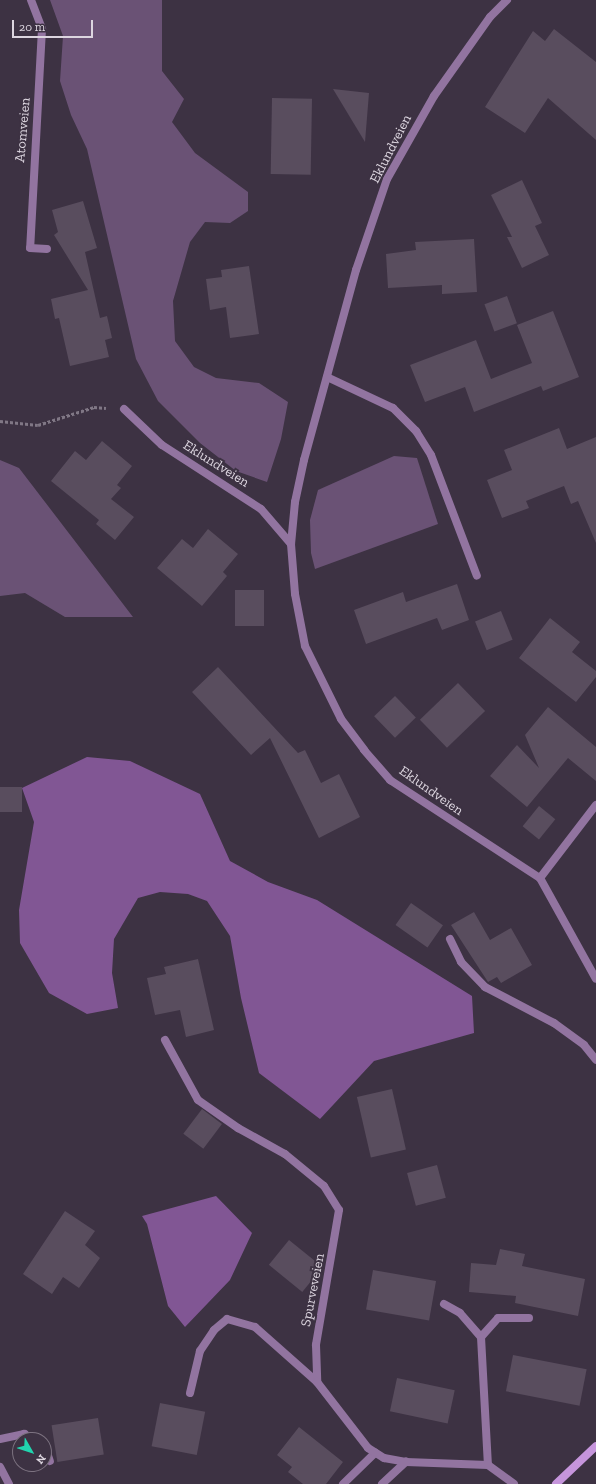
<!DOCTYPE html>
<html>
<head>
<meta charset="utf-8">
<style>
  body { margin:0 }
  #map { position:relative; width:596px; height:1484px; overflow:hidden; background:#3d3243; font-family:"Zilla Slab",serif }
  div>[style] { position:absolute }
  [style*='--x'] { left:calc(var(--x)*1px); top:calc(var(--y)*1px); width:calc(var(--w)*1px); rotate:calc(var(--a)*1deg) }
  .green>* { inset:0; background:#6a5275 }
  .forest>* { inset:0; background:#815694 }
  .building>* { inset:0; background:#594d5e; transform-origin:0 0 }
  .path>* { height:2.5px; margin-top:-1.25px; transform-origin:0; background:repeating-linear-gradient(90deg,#807785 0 3px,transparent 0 5px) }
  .service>* { height:8px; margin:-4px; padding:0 4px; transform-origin:4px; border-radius:4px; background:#9274a0 }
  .minor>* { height:8px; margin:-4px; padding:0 4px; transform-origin:4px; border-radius:4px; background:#9274a0 }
  .secondary>* { height:8px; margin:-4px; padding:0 4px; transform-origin:4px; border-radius:4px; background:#c695dc }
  span { translate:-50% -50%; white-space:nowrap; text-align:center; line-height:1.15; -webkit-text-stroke:4px #3d3243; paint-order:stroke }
  .street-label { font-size:14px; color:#dcd5df }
  .north { position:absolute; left:12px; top:1432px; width:40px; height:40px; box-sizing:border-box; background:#3d3243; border:1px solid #7d7381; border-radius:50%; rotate:129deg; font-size:11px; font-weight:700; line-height:16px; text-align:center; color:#dcd5df }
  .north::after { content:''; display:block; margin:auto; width:14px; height:18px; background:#21d5af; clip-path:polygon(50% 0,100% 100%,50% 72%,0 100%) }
  .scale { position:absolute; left:12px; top:20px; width:81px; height:18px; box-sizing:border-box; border:2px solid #dcd5df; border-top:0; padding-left:5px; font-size:12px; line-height:14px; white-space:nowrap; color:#dcd5df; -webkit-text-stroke:3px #3d3243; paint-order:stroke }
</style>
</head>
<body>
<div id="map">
  <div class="green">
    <i style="clip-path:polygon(50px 0,162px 0,162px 71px,184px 99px,172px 122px,195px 153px,248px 192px,248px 211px,230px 223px,205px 222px,190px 242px,173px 301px,175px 341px,194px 367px,216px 378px,259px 383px,288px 402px,281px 439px,267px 482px,236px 471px,200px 443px,158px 401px,136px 359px,87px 149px,71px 115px,60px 81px,63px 36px)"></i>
    <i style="clip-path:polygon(394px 456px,417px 458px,438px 524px,315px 569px,311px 553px,310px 520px,318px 490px)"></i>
    <i style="clip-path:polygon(0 460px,19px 468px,133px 617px,65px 617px,25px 593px,0 596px)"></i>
  </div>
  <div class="forest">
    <i style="clip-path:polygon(87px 757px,130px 761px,200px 794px,230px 861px,268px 882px,317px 900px,472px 996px,474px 1033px,374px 1061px,320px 1119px,259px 1073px,241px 998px,230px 936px,207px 901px,188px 894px,160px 892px,138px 898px,114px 939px,112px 973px,118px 1008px,87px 1014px,49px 993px,20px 943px,19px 910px,34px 822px,22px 788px)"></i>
    <i style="clip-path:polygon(216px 1196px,252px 1233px,230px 1280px,185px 1327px,168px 1306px,147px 1224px,142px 1216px)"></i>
  </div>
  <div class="building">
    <i style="clip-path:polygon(554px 29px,596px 62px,596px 140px,548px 98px,525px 133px,485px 107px,533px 31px,545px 41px)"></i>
    <i style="clip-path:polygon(333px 89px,369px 93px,365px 142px)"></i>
    <i style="left:272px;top:98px;width:40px;height:76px;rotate:1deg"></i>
    <i style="clip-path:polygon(522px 180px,542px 223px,535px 226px,549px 255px,522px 268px,507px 237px,512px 237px,491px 195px)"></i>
    <i style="clip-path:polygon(83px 201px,97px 248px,85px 252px,100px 318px,107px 316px,112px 338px,105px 340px,109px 357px,70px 366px,59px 318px,55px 319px,51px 299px,88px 290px,54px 235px,58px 232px,52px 210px)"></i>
    <i style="clip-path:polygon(474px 239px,477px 292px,442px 294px,442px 285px,388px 288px,386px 254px,416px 250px,415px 242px)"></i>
    <i style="clip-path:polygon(249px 266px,259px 334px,230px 338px,226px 307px,210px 310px,206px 279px,222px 277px,221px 270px)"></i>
    <i style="left:507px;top:296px;width:29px;height:24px;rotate:70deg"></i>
    <i style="clip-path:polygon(553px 311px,579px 377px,543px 391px,541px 386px,474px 412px,465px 387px,425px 402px,410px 365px,476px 340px,491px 379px,532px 363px,517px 325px)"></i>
    <i style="clip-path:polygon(559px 428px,567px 449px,596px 437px,596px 543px,578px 501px,571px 504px,564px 486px,526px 501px,529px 508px,502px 518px,487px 480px,512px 470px,504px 450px)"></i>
    <i style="clip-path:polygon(102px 441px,132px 466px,117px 485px,121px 488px,111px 499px,134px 517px,115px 540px,96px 524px,99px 520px,51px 481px,75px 451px,86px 460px)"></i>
    <i style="clip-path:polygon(208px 529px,238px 554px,223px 572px,227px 576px,202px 606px,157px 568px,182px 539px,193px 548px)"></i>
    <i style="clip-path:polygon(457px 584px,469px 620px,442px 630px,437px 618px,366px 644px,354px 610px,403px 592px,406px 602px)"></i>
    <i style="left:235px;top:590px;width:29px;height:36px"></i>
    <i style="left:501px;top:611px;width:31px;height:28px;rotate:68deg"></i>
    <i style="clip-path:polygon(550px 618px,580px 642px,572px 652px,596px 671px,596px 677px,576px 702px,519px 658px)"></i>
    <i style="clip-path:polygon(218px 667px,298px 753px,305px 750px,321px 783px,339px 774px,360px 817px,319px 838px,270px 738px,251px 755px,192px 692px)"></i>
    <i style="left:458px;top:683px;width:39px;height:53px;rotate:46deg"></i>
    <i style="left:395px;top:696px;width:30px;height:29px;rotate:46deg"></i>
    <i style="clip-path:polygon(548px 707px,596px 747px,596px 781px,568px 758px,527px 807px,490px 776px,517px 745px,539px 768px,525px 735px)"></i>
    <i style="left:0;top:787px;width:22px;height:25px"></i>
    <i style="left:539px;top:806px;width:21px;height:26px;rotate:39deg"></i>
    <i style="left:411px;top:903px;width:39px;height:27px;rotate:35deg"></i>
    <i style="clip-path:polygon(474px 912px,490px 940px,511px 928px,532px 965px,501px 983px,497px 977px,488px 982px,451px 925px)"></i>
    <i style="clip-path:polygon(198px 959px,214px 1030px,186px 1037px,180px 1010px,155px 1015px,147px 978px,166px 974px,164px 967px)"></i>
    <i style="left:392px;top:1089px;width:62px;height:36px;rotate:77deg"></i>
    <i style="left:202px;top:1109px;width:25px;height:31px;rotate:37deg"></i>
    <i style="left:437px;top:1165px;width:34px;height:31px;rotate:75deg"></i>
    <i style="clip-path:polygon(65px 1211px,95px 1231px,85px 1245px,100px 1258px,79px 1288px,63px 1277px,52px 1294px,23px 1274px)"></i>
    <i style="left:289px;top:1240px;width:43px;height:32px;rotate:39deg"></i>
    <i style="clip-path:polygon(500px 1249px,525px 1254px,522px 1266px,585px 1279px,578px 1316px,515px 1303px,516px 1296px,469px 1292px,471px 1263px,496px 1265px)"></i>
    <i style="left:373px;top:1270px;width:64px;height:40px;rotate:10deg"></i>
    <i style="left:513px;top:1355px;width:75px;height:37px;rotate:11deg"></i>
    <i style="left:397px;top:1378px;width:59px;height:34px;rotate:12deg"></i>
    <i style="left:160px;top:1403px;width:46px;height:44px;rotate:11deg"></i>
    <i style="left:98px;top:1418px;width:37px;height:47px;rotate:81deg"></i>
    <i style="clip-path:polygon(299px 1427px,343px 1462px,326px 1484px,303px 1484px,288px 1472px,292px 1467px,277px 1455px)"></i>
  </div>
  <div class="path">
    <i style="--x:0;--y:421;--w:38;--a:6"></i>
    <i style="--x:38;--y:425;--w:59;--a:-17.8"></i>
    <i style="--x:94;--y:407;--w:12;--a:5"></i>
  </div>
  <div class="service">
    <i style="--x:31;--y:0;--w:31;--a:69"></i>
    <i style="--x:42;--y:29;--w:219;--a:93.1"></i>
    <i style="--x:30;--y:248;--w:17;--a:3"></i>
    <i style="--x:450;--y:939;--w:25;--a:64"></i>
    <i style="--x:461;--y:962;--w:35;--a:46"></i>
    <i style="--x:485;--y:987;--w:78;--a:27.6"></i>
    <i style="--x:554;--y:1023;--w:37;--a:36"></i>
    <i style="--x:584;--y:1045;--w:19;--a:51"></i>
    <i style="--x:165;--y:1040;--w:68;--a:61.2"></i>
    <i style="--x:198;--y:1100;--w:49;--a:35"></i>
    <i style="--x:444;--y:1304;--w:18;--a:29"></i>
    <i style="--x:460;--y:1313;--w:32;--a:49"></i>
    <i style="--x:481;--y:1337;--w:128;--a:86.9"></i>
    <i style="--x:481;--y:1337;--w:25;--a:-48"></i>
    <i style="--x:498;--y:1318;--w:31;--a:0"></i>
    <i style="--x:190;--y:1393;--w:43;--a:-76.6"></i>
    <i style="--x:200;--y:1351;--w:25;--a:-56"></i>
    <i style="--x:214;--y:1330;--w:17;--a:-40"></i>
    <i style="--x:227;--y:1319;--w:29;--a:16"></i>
    <i style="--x:255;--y:1327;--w:83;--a:41.6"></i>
    <i style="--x:0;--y:1439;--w:25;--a:-12"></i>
    <i style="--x:24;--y:1434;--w:13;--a:27"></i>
    <i style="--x:44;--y:1444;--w:18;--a:71"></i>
    <i style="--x:343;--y:1484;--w:45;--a:-44.1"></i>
  </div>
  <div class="minor">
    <i style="--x:507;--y:0;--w:24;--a:135"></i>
    <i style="--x:490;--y:17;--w:97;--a:125.3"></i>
    <i style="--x:434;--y:96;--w:95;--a:119.5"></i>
    <i style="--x:387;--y:179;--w:96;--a:108.8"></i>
    <i style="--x:356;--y:270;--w:197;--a:105.3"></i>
    <i style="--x:304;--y:460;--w:43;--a:102.1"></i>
    <i style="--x:295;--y:502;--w:42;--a:95.4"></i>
    <i style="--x:291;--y:544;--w:50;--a:85.4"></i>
    <i style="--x:295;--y:594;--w:53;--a:79.1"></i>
    <i style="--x:305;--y:646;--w:81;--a:63.7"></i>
    <i style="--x:341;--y:719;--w:39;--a:53"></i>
    <i style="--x:364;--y:750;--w:40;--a:49"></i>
    <i style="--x:390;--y:780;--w:179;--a:33.2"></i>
    <i style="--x:540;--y:878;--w:115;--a:61"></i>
    <i style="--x:327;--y:377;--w:73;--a:25.2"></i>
    <i style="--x:393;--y:408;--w:33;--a:45"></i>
    <i style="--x:416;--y:431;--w:28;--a:58"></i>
    <i style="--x:431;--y:455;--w:129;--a:69.2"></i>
    <i style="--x:124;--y:409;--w:52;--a:43.5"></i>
    <i style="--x:162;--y:445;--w:118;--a:32.9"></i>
    <i style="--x:261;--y:509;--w:46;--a:49.4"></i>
    <i style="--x:540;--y:878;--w:92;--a:-52.5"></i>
    <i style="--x:238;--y:1128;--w:54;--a:29"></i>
    <i style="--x:285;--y:1154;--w:50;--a:39.4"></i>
    <i style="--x:324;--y:1186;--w:28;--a:58"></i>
    <i style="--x:339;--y:1210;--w:137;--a:99.7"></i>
    <i style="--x:316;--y:1345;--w:37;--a:88"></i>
    <i style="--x:317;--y:1382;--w:83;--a:52.3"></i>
    <i style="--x:368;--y:1448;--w:19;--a:32"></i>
    <i style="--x:384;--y:1458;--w:22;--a:10"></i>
    <i style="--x:406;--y:1462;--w:82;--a:2.1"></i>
    <i style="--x:488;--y:1465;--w:32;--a:36"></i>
    <i style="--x:0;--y:1467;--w:19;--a:62"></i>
    <i style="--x:382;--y:1484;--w:33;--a:-43"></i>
  </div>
  <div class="secondary">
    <i style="--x:556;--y:1484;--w:55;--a:-43.5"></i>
  </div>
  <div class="street-label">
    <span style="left:23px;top:130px;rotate:-85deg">Atomveien</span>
    <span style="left:391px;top:149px;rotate:-63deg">Eklundveien</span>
    <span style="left:216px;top:464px;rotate:32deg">Eklundveien</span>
    <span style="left:431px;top:791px;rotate:35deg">Eklundveien</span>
    <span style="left:313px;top:1290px;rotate:-79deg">Spurveveien</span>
  </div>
  <div class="north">N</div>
  <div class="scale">20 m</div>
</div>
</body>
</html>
